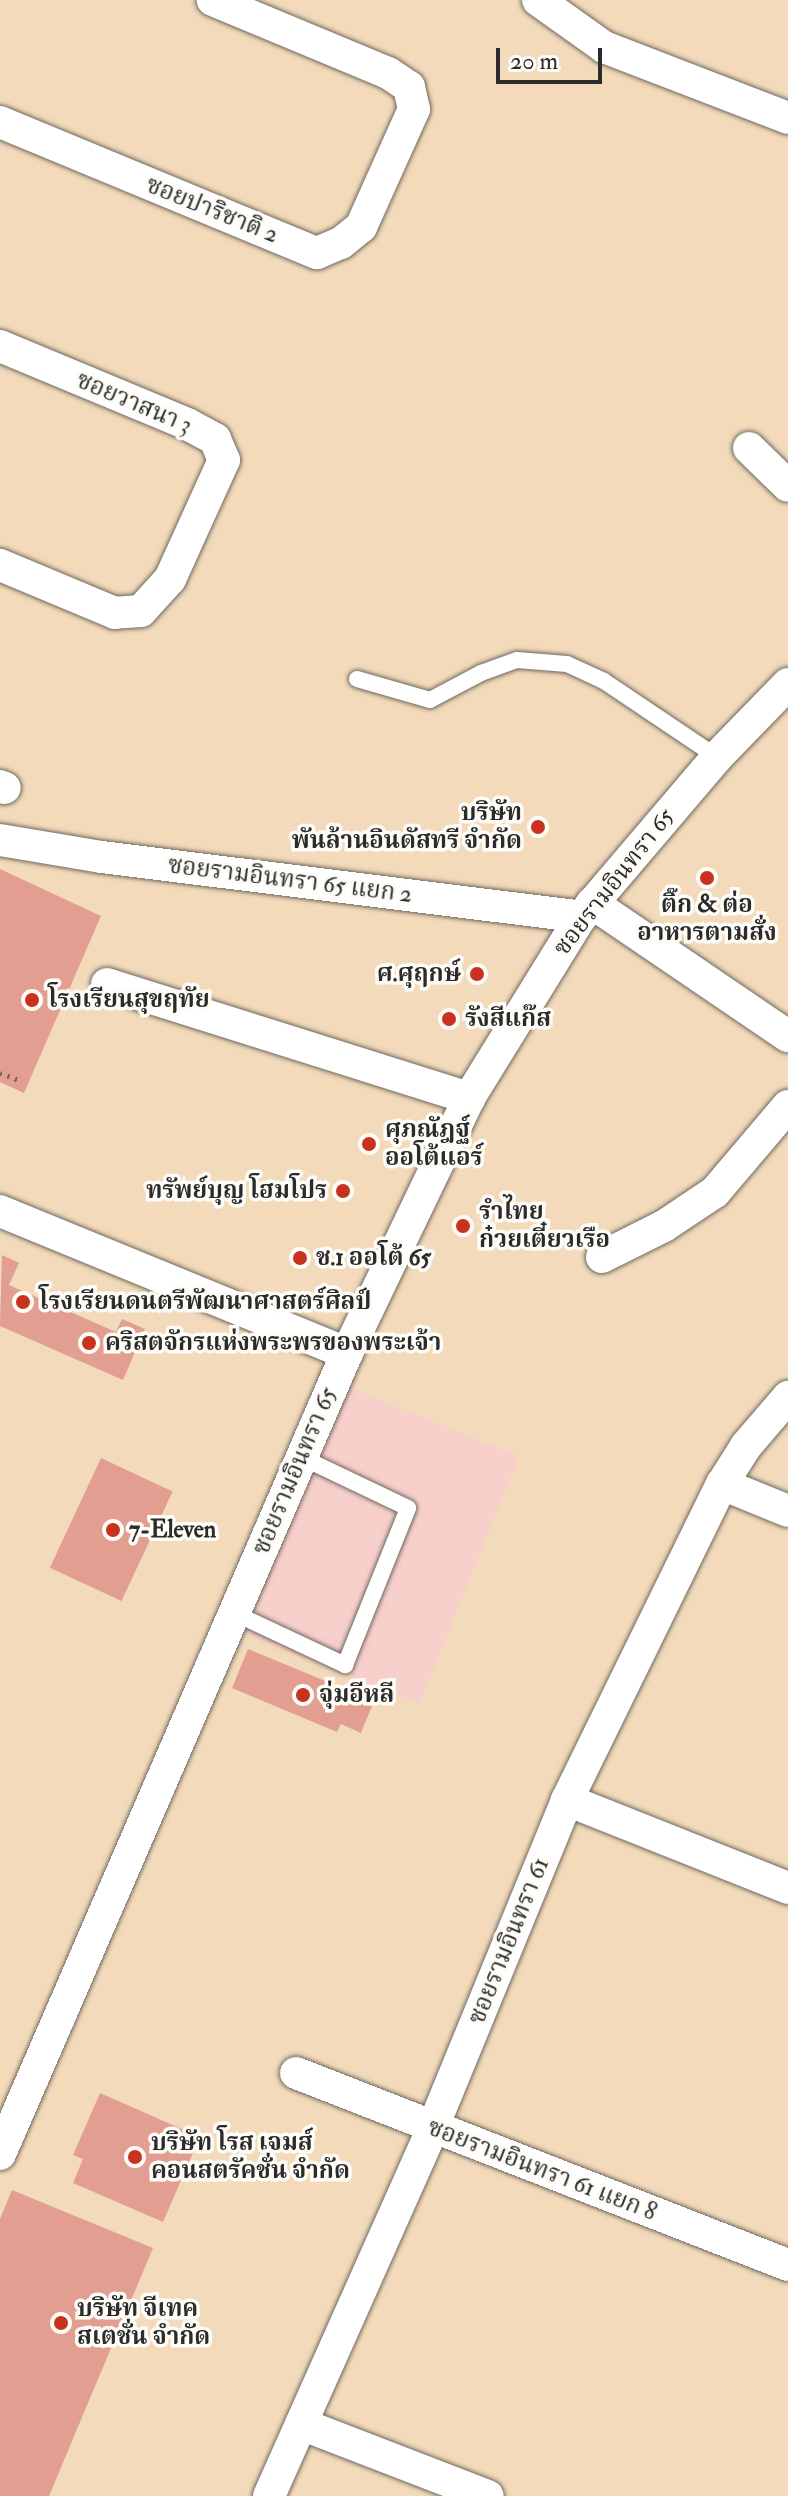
<!DOCTYPE html>
<html>
<head>
<meta charset="utf-8">
<style>
  body { margin:0 }
  #map { position:relative; width:788px; height:2496px; overflow:hidden; background:#f2dabb; font-family:"IM FELL Double Pica","Noto Serif Thai",serif }
  div>[style] { position:absolute }
  [style*='--x'] { left:calc(var(--x)*1px); top:calc(var(--y)*1px); width:calc(var(--w)*1px); rotate:calc(var(--a)*1deg) }
  .built>* { inset:0; background:#f7d0cb; transform-origin:0 0 }
  .building>* { inset:0; background:#e29f91; transform-origin:0 0 }
  .path>* { height:5px; margin-top:-2.5px; transform-origin:0; background:repeating-linear-gradient(90deg,#71685d 0 2px,transparent 0 8px) }
  .roads { filter:drop-shadow(0 0 2px #71685d) drop-shadow(0 0 2px #71685d) }
  .service>* { height:16px; margin:-8px; padding:0 8px; transform-origin:8px; border-radius:8px; background:#fff }
  .minor>* { height:32px; margin:-16px; padding:0 16px; transform-origin:16px; border-radius:16px; background:#fff }
  .dots>* { width:22px; height:22px; translate:-50% -50%; box-sizing:border-box; border:4px solid #fdfcf7; border-radius:50% }
  span { translate:-50% -50%; white-space:nowrap; text-align:center; line-height:1.15; -webkit-text-stroke:7px #fdfcf7; paint-order:stroke }
  .street-label { font-size:24px; color:#2b2b2b }
  .poi-label { font-size:24px; color:#2b2b2b; font-weight:700 }
  .right { translate:-100% -50%; text-align:right }
  .left { translate:0 -50%; text-align:left }
  .scale { position:absolute; left:496px; top:48px; width:106px; height:36px; box-sizing:border-box; border:4px solid #2b2b2b; border-top:0; padding-left:10px; font-size:24px; line-height:28px; white-space:nowrap; color:#2b2b2b; -webkit-text-stroke:6px #fdfcf7; paint-order:stroke }
</style>
</head>
<body>
<div id="map">
  <div class="built">
    <i style="left:345px;top:1386px;width:188px;height:267px;rotate:22deg"></i>
  </div>
  <div class="building">
    <i style="clip-path:polygon(0 869px,101px 916px,24px 1093px,0 1082px)"></i>
    <i style="clip-path:polygon(2px 1255px,19px 1263px,9px 1285px,116px 1332px,122px 1319px,145px 1329px,123px 1380px,0 1326px)"></i>
    <i style="left:101px;top:1458px;width:79px;height:121px;rotate:25deg"></i>
    <i style="clip-path:polygon(248px 1649px,374px 1701px,361px 1733px,341px 1724px,337px 1732px,232px 1688px)"></i>
    <i style="clip-path:polygon(100px 2093px,200px 2137px,163px 2222px,73px 2183px,83px 2159px,73px 2155px)"></i>
    <i style="clip-path:polygon(12px 2190px,153px 2248px,49px 2496px,0 2496px,0 2219px)"></i>
  </div>
  <div class="path">
    <i style="--x:0;--y:1073;--w:20;--a:20"></i>
  </div>
  <div class="roads">
    <div class="service">
      <i style="--x:357;--y:679;--w:76;--a:16"></i>
      <i style="--x:430;--y:700;--w:58;--a:-27.9"></i>
      <i style="--x:481;--y:673;--w:38;--a:-20"></i>
      <i style="--x:517;--y:660;--w:50;--a:4.6"></i>
      <i style="--x:567;--y:664;--w:41;--a:24.7"></i>
      <i style="--x:604;--y:681;--w:136;--a:33.9"></i>
      <i style="--x:234;--y:1613;--w:123;--a:25.1"></i>
      <i style="--x:345;--y:1665;--w:169;--a:-68.1"></i>
      <i style="--x:408;--y:1508;--w:119;--a:-154.5"></i>
    </div>
    <div class="minor">
      <i style="--x:538;--y:0;--w:81;--a:35.5"></i>
      <i style="--x:604;--y:47;--w:197;--a:21.1"></i>
      <i style="--x:0;--y:122;--w:343;--a:22.5"></i>
      <i style="--x:317;--y:253;--w:26;--a:-23"></i>
      <i style="--x:341;--y:243;--w:26;--a:-39"></i>
      <i style="--x:361;--y:227;--w:129;--a:-65.8"></i>
      <i style="--x:414;--y:109;--w:23;--a:-103"></i>
      <i style="--x:409;--y:87;--w:25;--a:-146"></i>
      <i style="--x:388;--y:73;--w:190;--a:-157.4"></i>
      <i style="--x:0;--y:346;--w:203;--a:22.6"></i>
      <i style="--x:187;--y:424;--w:32;--a:28"></i>
      <i style="--x:215;--y:439;--w:23;--a:67"></i>
      <i style="--x:224;--y:460;--w:131;--a:114.4"></i>
      <i style="--x:170;--y:579;--w:43;--a:132.2"></i>
      <i style="--x:141;--y:611;--w:26;--a:176"></i>
      <i style="--x:115;--y:613;--w:125;--a:-157.3"></i>
      <i style="--x:749;--y:448;--w:54;--a:44.3"></i>
      <i style="--x:0;--y:786;--w:5;--a:22"></i>
      <i style="--x:0;--y:840;--w:103;--a:9.5"></i>
      <i style="--x:102;--y:857;--w:483;--a:7.1"></i>
      <i style="--x:592;--y:903;--w:237;--a:34.2"></i>
      <i style="--x:107;--y:984;--w:380;--a:17.5"></i>
      <i style="--x:0;--y:1211;--w:375;--a:22.3"></i>
      <i style="--x:602;--y:1257;--w:69;--a:-26.6"></i>
      <i style="--x:664;--y:1226;--w:61;--a:-33.7"></i>
      <i style="--x:715;--y:1192;--w:113;--a:-49.7"></i>
      <i style="--x:722;--y:1484;--w:71;--a:22.2"></i>
      <i style="--x:567;--y:1800;--w:238;--a:21.7"></i>
      <i style="--x:296;--y:2073;--w:528;--a:21.32"></i>
      <i style="--x:0;--y:2154;--w:873;--a:-66.58"></i>
      <i style="--x:347;--y:1353;--w:283;--a:-64.4"></i>
      <i style="--x:469;--y:1098;--w:213;--a:-58.3"></i>
      <i style="--x:581;--y:917;--w:210;--a:-49.6"></i>
      <i style="--x:717;--y:757;--w:102;--a:-45.8"></i>
      <i style="--x:301;--y:2424;--w:200;--a:21.1"></i>
      <i style="--x:269;--y:2496;--w:404;--a:-66"></i>
      <i style="--x:433;--y:2127;--w:353;--a:-67.7"></i>
      <i style="--x:567;--y:1800;--w:352;--a:-63.9"></i>
      <i style="--x:722;--y:1484;--w:45;--a:-57.7"></i>
      <i style="--x:746;--y:1446;--w:65;--a:-49.4"></i>
    </div>
  </div>
  <div class="dots">
    <i style="left:538px;top:827px;background:#c8321e"></i>
    <i style="left:707px;top:878px;background:#c8321e"></i>
    <i style="left:477px;top:974px;background:#c8321e"></i>
    <i style="left:32px;top:1000px;background:#c8321e"></i>
    <i style="left:449px;top:1019px;background:#c8321e"></i>
    <i style="left:369px;top:1144px;background:#c8321e"></i>
    <i style="left:343px;top:1191px;background:#c8321e"></i>
    <i style="left:463px;top:1226px;background:#c8321e"></i>
    <i style="left:300px;top:1258px;background:#c8321e"></i>
    <i style="left:23px;top:1302px;background:#c8321e"></i>
    <i style="left:89px;top:1343px;background:#c8321e"></i>
    <i style="left:113px;top:1530px;background:#c8321e"></i>
    <i style="left:303px;top:1695px;background:#c8321e"></i>
    <i style="left:135px;top:2157px;background:#c8321e"></i>
    <i style="left:61px;top:2323px;background:#c8321e"></i>
  </div>
  <div class="street-label">
    <span style="left:212px;top:210px;rotate:22deg">ซอยปาริชาติ 2</span>
    <span style="left:134px;top:403px;rotate:23deg">ซอยวาสนา 3</span>
    <span style="left:290px;top:880px;rotate:7deg">ซอยรามอินทรา 65 แยก 2</span>
    <span style="left:614px;top:882px;rotate:-52deg">ซอยรามอินทรา 65</span>
    <span style="left:295px;top:1471px;rotate:-67deg">ซอยรามอินทรา 65</span>
    <span style="left:509px;top:1941px;rotate:-68deg">ซอยรามอินทรา 61</span>
    <span style="left:542px;top:2170px;rotate:21deg">ซอยรามอินทรา 61 แยก 8</span>
  </div>
  <div class="poi-label">
    <span class="right" style="left:522px;top:827px">บริษัท<br>พันล้านอินดัสทรี จำกัด</span>
    <span style="left:707px;top:919px">ติ๊ก &amp; ต่อ<br>อาหารตามสั่ง</span>
    <span class="right" style="left:461px;top:974px">ศ.ศุฤกษ์</span>
    <span class="left" style="left:48px;top:1000px">โรงเรียนสุขฤทัย</span>
    <span class="left" style="left:465px;top:1019px">รังสีแก๊ส</span>
    <span class="left" style="left:385px;top:1144px">ศุภณัฎฐ์<br>ออโต้แอร์</span>
    <span class="right" style="left:327px;top:1191px">ทรัพย์บุญ โฮมโปร</span>
    <span class="left" style="left:479px;top:1226px">รำไทย<br>ก๋วยเตี๋ยวเรือ</span>
    <span class="left" style="left:316px;top:1258px">ช.1 ออโต้ 65</span>
    <span class="left" style="left:39px;top:1302px">โรงเรียนดนตรีพัฒนาศาสตร์ศิลป์</span>
    <span class="left" style="left:105px;top:1343px">คริสตจักรแห่งพระพรของพระเจ้า</span>
    <span class="left" style="left:129px;top:1530px">7-Eleven</span>
    <span class="left" style="left:319px;top:1695px">จุ่มอีหลี</span>
    <span class="left" style="left:151px;top:2157px">บริษัท โรส เจมส์<br>คอนสตรัคชั่น จำกัด</span>
    <span class="left" style="left:77px;top:2323px">บริษัท จีเทค<br>สเตชั่น จำกัด</span>
  </div>
  <div class="scale">20 m</div>
</div>
</body>
</html>
